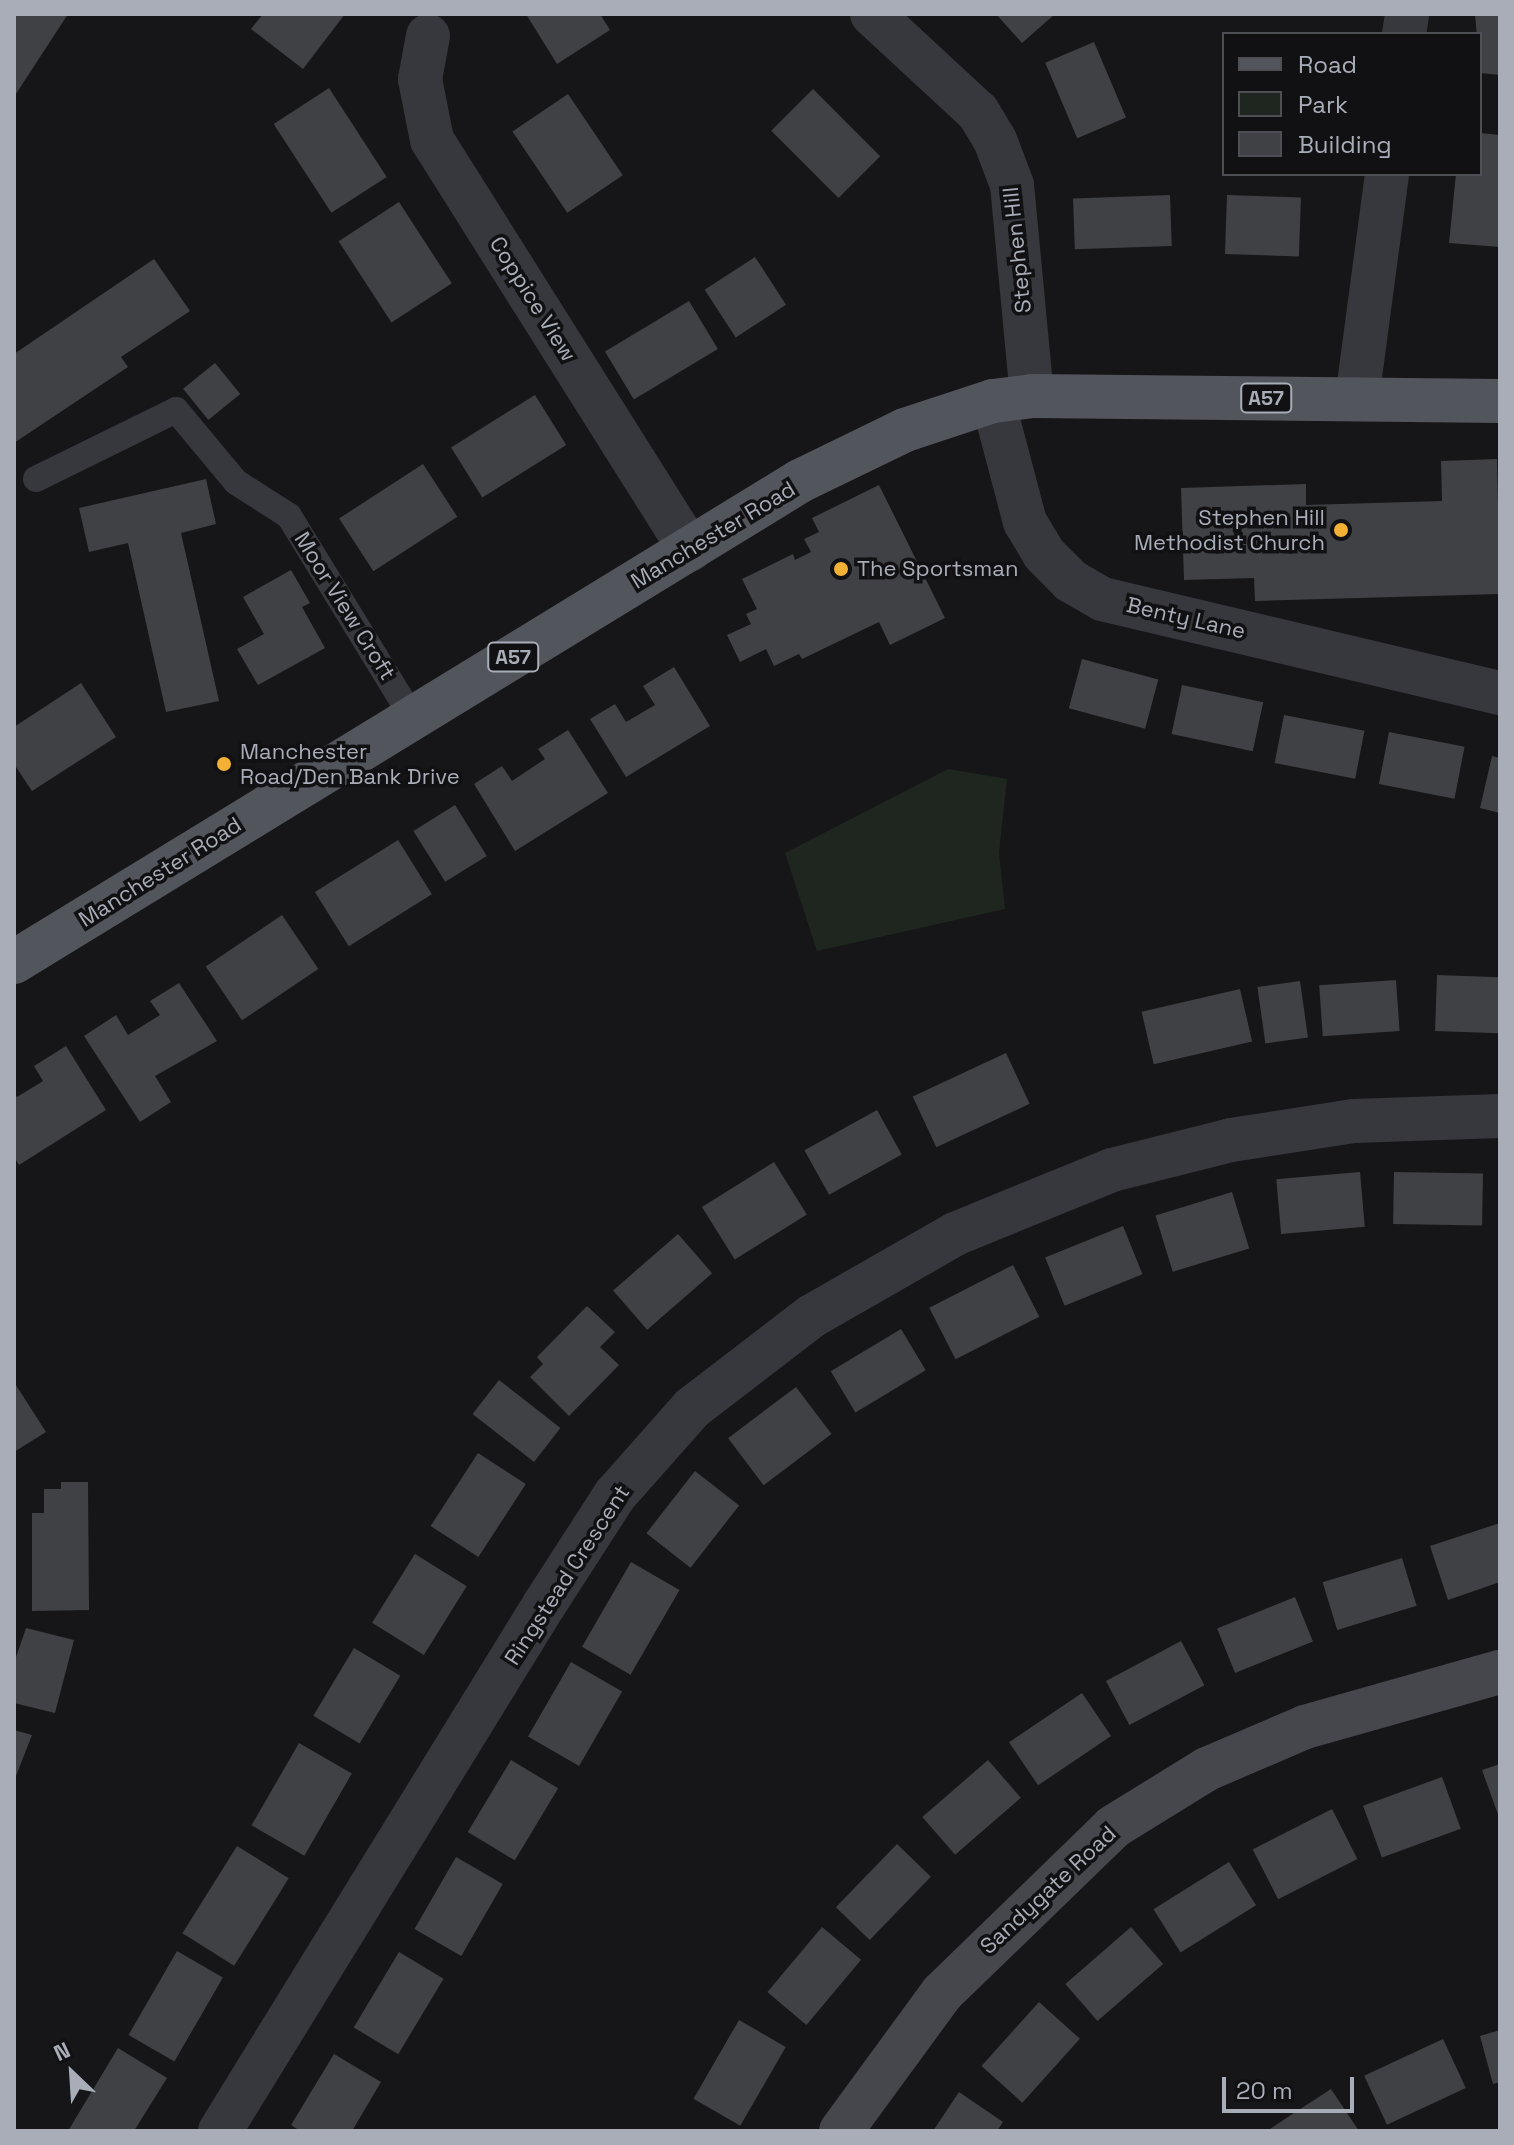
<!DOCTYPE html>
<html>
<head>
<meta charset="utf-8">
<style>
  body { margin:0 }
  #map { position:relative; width:1514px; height:2145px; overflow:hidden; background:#161618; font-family:"Space Grotesk",sans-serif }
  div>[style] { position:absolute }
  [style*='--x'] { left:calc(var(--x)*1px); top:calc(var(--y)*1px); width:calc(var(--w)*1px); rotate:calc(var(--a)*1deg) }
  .green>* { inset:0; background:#1e261f }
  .building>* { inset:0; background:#404145; transform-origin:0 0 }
  .lane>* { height:26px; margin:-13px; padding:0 13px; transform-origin:13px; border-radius:13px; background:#37383d }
  .street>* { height:44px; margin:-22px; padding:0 22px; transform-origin:22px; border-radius:22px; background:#37383d }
  .secondary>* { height:44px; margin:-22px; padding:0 22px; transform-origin:22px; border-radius:22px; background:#45474d }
  .primary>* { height:44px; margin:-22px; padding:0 22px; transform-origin:22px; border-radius:22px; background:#53555c }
  .dots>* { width:22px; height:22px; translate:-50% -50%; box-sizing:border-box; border:4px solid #111113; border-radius:50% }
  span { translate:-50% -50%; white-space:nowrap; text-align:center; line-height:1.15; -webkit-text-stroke:7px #111113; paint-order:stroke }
  .shield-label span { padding:2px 6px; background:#111113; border:2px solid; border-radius:6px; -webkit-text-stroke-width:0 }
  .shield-label { font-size:20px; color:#a8adb8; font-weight:700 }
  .street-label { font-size:22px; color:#a8adb8 }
  .poi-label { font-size:22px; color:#a8adb8 }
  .right { translate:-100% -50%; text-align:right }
  .left { translate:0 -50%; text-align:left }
  .frame { position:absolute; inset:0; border:16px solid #a8adb8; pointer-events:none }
  .legend { position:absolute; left:1222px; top:32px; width:260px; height:144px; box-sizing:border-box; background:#111113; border:2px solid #4d4f55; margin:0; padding:10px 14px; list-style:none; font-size:24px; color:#a8adb8 }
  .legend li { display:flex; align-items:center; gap:16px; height:40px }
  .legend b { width:40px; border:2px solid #4d4f55 }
  .north { position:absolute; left:32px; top:2033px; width:80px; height:80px; -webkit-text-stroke:6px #111113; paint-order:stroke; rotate:335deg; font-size:22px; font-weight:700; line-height:32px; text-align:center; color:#a8adb8 }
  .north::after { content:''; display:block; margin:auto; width:28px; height:36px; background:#a8adb8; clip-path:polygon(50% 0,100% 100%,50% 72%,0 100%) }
  .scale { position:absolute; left:1222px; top:2077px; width:132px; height:36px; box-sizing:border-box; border:4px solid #a8adb8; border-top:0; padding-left:10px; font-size:24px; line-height:28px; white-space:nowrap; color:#a8adb8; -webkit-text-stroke:6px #111113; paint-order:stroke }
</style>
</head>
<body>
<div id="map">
  <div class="green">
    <i style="clip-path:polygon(948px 769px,1007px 779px,999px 853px,1005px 909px,817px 951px,785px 853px)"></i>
  </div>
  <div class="building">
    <i style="clip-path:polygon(14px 14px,68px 14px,14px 97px)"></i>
    <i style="clip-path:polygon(263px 14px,345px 14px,303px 69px,251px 29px)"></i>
    <i style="clip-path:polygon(526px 14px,600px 14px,610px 30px,557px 64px)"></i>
    <i style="clip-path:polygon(996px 14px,1055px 14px,1022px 43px)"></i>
    <i style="clip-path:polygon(1475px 14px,1500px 14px,1500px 75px,1480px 73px)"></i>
    <i style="left:1094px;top:42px;width:82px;height:53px;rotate:67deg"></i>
    <i style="left:329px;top:88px;width:106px;height:66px;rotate:57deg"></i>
    <i style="left:813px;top:89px;width:95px;height:59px;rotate:45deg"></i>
    <i style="left:568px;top:94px;width:98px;height:67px;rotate:56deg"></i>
    <i style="clip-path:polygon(1480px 133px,1500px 135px,1500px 247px,1449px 243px,1456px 174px,1480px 174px)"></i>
    <i style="left:1170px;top:195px;width:51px;height:97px;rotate:88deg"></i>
    <i style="left:1227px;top:195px;width:74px;height:59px;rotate:2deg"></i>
    <i style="left:399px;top:202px;width:97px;height:72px;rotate:57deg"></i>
    <i style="left:755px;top:257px;width:57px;height:60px;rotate:57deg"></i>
    <i style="clip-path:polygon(154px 259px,190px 311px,121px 357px,128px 367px,14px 443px,14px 354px)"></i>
    <i style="left:689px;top:301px;width:56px;height:98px;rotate:59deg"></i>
    <i style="left:215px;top:363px;width:40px;height:41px;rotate:51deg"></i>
    <i style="left:535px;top:395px;width:59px;height:99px;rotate:58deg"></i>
    <i style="clip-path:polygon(1497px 459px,1500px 594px,1255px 601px,1254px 578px,1184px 580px,1181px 488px,1306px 484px,1306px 505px,1442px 501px,1441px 461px)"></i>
    <i style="left:423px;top:464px;width:63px;height:100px;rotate:57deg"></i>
    <i style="clip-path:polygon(206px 479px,216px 524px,181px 533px,219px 701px,166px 712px,128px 543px,89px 552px,79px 508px)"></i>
    <i style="clip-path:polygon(879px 485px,945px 618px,890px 645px,879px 622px,802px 659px,799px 654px,774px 666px,766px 649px,740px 662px,727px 635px,751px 624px,746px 614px,757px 609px,742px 579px,793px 554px,795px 560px,811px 552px,804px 539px,819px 532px,812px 518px)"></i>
    <i style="clip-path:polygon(291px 570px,310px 603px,302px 607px,325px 648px,258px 685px,237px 649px,264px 634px,243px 597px)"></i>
    <i style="left:1082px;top:659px;width:79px;height:51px;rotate:15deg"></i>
    <i style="clip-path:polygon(674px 667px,710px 726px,626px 777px,590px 719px,615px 704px,626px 722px,655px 705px,643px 686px)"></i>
    <i style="clip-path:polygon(81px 683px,116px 737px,32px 791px,14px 764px,14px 727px)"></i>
    <i style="left:1182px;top:685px;width:83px;height:50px;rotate:12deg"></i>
    <i style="left:1284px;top:715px;width:82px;height:49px;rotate:11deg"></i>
    <i style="clip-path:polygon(568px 730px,608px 793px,515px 851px,474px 784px,502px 766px,512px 781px,545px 759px,538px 749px)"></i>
    <i style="left:1389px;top:732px;width:77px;height:53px;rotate:11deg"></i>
    <i style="clip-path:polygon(1492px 756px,1500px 758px,1500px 813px,1480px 808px)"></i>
    <i style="left:455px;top:805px;width:60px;height:49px;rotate:58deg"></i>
    <i style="left:398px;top:840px;width:64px;height:98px;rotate:58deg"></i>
    <i style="left:282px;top:915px;width:65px;height:92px;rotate:56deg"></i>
    <i style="left:1437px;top:975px;width:63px;height:56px;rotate:2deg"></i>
    <i style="left:1396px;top:980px;width:51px;height:77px;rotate:86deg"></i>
    <i style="left:1300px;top:981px;width:57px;height:43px;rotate:82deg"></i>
    <i style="clip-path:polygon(179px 983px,217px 1041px,155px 1076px,171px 1102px,140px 1122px,84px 1036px,116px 1015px,128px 1035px,160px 1015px,150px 1001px)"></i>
    <i style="left:1240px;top:989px;width:54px;height:101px;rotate:77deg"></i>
    <i style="clip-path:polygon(66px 1046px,106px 1110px,19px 1165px,14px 1157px,14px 1093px,17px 1097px,43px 1081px,34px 1066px)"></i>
    <i style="left:1006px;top:1053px;width:56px;height:103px;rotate:65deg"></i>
    <i style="left:877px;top:1110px;width:51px;height:83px;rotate:61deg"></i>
    <i style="left:774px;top:1162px;width:62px;height:85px;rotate:58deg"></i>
    <i style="left:1360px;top:1172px;width:55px;height:84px;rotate:85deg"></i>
    <i style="left:1394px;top:1172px;width:89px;height:52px;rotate:1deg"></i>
    <i style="left:1232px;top:1192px;width:59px;height:80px;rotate:73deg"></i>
    <i style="left:1123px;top:1226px;width:52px;height:84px;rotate:68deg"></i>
    <i style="left:678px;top:1234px;width:52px;height:86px;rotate:49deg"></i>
    <i style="left:1013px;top:1265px;width:58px;height:94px;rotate:63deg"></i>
    <i style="clip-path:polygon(587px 1306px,615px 1332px,600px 1347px,619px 1365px,569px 1416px,530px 1377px,543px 1364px,537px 1357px)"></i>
    <i style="left:901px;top:1329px;width:48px;height:82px;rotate:59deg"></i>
    <i style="left:499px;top:1380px;width:78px;height:43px;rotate:38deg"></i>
    <i style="clip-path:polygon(14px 1382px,46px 1432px,14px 1452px)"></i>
    <i style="left:796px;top:1387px;width:59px;height:85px;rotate:53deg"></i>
    <i style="left:478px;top:1453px;width:57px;height:87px;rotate:33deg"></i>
    <i style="left:695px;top:1471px;width:56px;height:79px;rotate:38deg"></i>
    <i style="clip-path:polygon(61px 1482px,88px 1482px,89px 1610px,32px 1611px,32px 1513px,44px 1513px,44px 1489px,61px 1489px)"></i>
    <i style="clip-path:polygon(1500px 1523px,1500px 1582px,1448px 1600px,1430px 1546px)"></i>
    <i style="left:415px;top:1554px;width:61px;height:81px;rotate:32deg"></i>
    <i style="left:1402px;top:1558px;width:50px;height:83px;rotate:73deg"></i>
    <i style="left:631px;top:1562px;width:56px;height:98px;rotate:30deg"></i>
    <i style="left:1295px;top:1597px;width:48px;height:84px;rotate:68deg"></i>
    <i style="clip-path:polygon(26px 1628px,74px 1640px,55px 1713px,14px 1703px,14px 1663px)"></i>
    <i style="left:1181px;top:1641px;width:50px;height:85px;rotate:62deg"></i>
    <i style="left:354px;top:1648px;width:54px;height:79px;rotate:31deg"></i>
    <i style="left:571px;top:1662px;width:59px;height:86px;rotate:30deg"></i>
    <i style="left:1082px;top:1693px;width:52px;height:88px;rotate:56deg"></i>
    <i style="clip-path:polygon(14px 1730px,32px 1735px,14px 1781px)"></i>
    <i style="left:299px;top:1743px;width:61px;height:95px;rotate:30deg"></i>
    <i style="left:511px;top:1760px;width:55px;height:84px;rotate:31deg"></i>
    <i style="left:988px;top:1760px;width:50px;height:87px;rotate:49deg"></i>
    <i style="clip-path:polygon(1500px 1764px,1500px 1820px,1482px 1770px)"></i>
    <i style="left:1442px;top:1777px;width:55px;height:84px;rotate:70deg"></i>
    <i style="left:1332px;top:1809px;width:56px;height:89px;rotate:63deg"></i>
    <i style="left:897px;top:1844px;width:47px;height:88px;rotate:44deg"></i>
    <i style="left:237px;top:1846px;width:61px;height:103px;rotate:32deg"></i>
    <i style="left:456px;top:1857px;width:54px;height:83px;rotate:30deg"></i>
    <i style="left:1229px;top:1862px;width:51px;height:89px;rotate:58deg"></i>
    <i style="left:822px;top:1927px;width:51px;height:85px;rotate:40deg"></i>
    <i style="left:1131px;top:1927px;width:49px;height:87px;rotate:49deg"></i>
    <i style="left:177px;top:1951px;width:53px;height:97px;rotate:30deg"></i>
    <i style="left:399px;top:1952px;width:52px;height:88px;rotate:31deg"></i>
    <i style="left:1039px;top:2002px;width:55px;height:86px;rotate:42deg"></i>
    <i style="left:739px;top:2020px;width:54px;height:91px;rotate:30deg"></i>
    <i style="clip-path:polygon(1500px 2030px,1500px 2082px,1493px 2084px,1480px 2036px)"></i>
    <i style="left:1443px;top:2039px;width:54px;height:87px;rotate:65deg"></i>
    <i style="clip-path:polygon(118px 2048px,167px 2078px,134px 2131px,68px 2131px)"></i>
    <i style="clip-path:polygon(334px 2054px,381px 2082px,352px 2131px,300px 2131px,291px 2125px)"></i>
    <i style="clip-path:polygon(1331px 2089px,1359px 2131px,1267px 2131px,1291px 2115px)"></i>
    <i style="clip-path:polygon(959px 2092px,1003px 2122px,997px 2131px,933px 2131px)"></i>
  </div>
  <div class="lane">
    <i style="--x:36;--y:479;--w:156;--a:-26.2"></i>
    <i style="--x:176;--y:410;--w:94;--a:50.2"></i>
    <i style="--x:236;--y:482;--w:63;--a:32.7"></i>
    <i style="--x:289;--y:516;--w:237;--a:58.5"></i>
  </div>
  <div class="street">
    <i style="--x:872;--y:14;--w:144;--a:42.8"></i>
    <i style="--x:978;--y:112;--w:33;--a:59"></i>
    <i style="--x:995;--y:140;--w:48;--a:69.3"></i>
    <i style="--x:1012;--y:185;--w:212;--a:84.6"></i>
    <i style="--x:1404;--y:34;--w:20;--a:-81"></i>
    <i style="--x:428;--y:36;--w:44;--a:100.5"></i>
    <i style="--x:420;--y:79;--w:62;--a:78.9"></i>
    <i style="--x:432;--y:140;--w:484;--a:57.8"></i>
    <i style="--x:1357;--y:399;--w:227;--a:-82.4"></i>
    <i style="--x:993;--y:401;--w:125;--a:75.2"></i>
    <i style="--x:1025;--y:522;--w:37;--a:59"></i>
    <i style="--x:1044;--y:554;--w:38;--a:45"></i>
    <i style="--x:1071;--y:581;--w:36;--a:30"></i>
    <i style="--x:1102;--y:599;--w:409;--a:13.3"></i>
    <i style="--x:220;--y:2131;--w:618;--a:-58.37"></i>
    <i style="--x:544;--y:1605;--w:131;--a:-57.2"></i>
    <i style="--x:615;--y:1495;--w:116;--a:-48.5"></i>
    <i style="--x:692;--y:1408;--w:151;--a:-37.5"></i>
    <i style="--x:812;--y:1316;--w:165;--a:-29.8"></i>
    <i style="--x:955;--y:1234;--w:170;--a:-22.2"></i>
    <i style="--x:1112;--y:1170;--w:123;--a:-14.1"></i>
    <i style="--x:1231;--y:1140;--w:124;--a:-8.8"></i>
    <i style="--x:1354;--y:1121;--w:146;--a:-2"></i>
  </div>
  <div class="secondary">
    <i style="--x:841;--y:2131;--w:171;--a:-53.8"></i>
    <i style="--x:942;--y:1993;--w:238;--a:-44.1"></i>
    <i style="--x:1113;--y:1827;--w:110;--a:-31.7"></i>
    <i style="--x:1207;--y:1769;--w:107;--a:-23.2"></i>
    <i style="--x:1305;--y:1727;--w:203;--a:-15.8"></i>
  </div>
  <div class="primary">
    <i style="--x:14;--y:962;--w:921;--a:-31.46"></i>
    <i style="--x:800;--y:481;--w:117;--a:-25.9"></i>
    <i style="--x:905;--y:430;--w:93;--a:-18.2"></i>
    <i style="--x:993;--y:401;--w:39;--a:-7"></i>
    <i style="--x:1032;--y:396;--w:468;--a:0.6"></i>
  </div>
  <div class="dots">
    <i style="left:1341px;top:530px;background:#f2b134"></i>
    <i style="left:841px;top:569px;background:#f2b134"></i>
    <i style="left:224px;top:764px;background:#f2b134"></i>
  </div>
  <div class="shield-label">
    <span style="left:1266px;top:398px">A57</span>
    <span style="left:513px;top:657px">A57</span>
  </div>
  <div class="street-label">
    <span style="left:1017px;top:250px;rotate:-96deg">Stephen Hill</span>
    <span style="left:533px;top:299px;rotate:58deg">Coppice View</span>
    <span style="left:713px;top:535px;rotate:-31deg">Manchester Road</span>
    <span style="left:345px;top:606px;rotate:58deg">Moor View Croft</span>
    <span style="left:1186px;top:618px;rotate:13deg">Benty Lane</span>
    <span style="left:160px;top:872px;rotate:-32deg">Manchester Road</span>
    <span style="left:567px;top:1575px;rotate:-57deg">Ringstead Crescent</span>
    <span style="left:1048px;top:1890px;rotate:-43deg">Sandygate Road</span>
  </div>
  <div class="poi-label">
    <span class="right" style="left:1325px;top:530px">Stephen Hill<br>Methodist Church</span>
    <span class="left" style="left:857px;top:569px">The Sportsman</span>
    <span class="left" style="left:240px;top:764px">Manchester<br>Road/Den Bank Drive</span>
  </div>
  <div class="frame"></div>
  <ul class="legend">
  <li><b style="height:10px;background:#53555c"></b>Road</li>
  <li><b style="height:22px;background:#1e261f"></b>Park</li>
  <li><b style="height:22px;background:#404145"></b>Building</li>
  </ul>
  <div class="north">N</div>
  <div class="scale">20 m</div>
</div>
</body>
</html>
